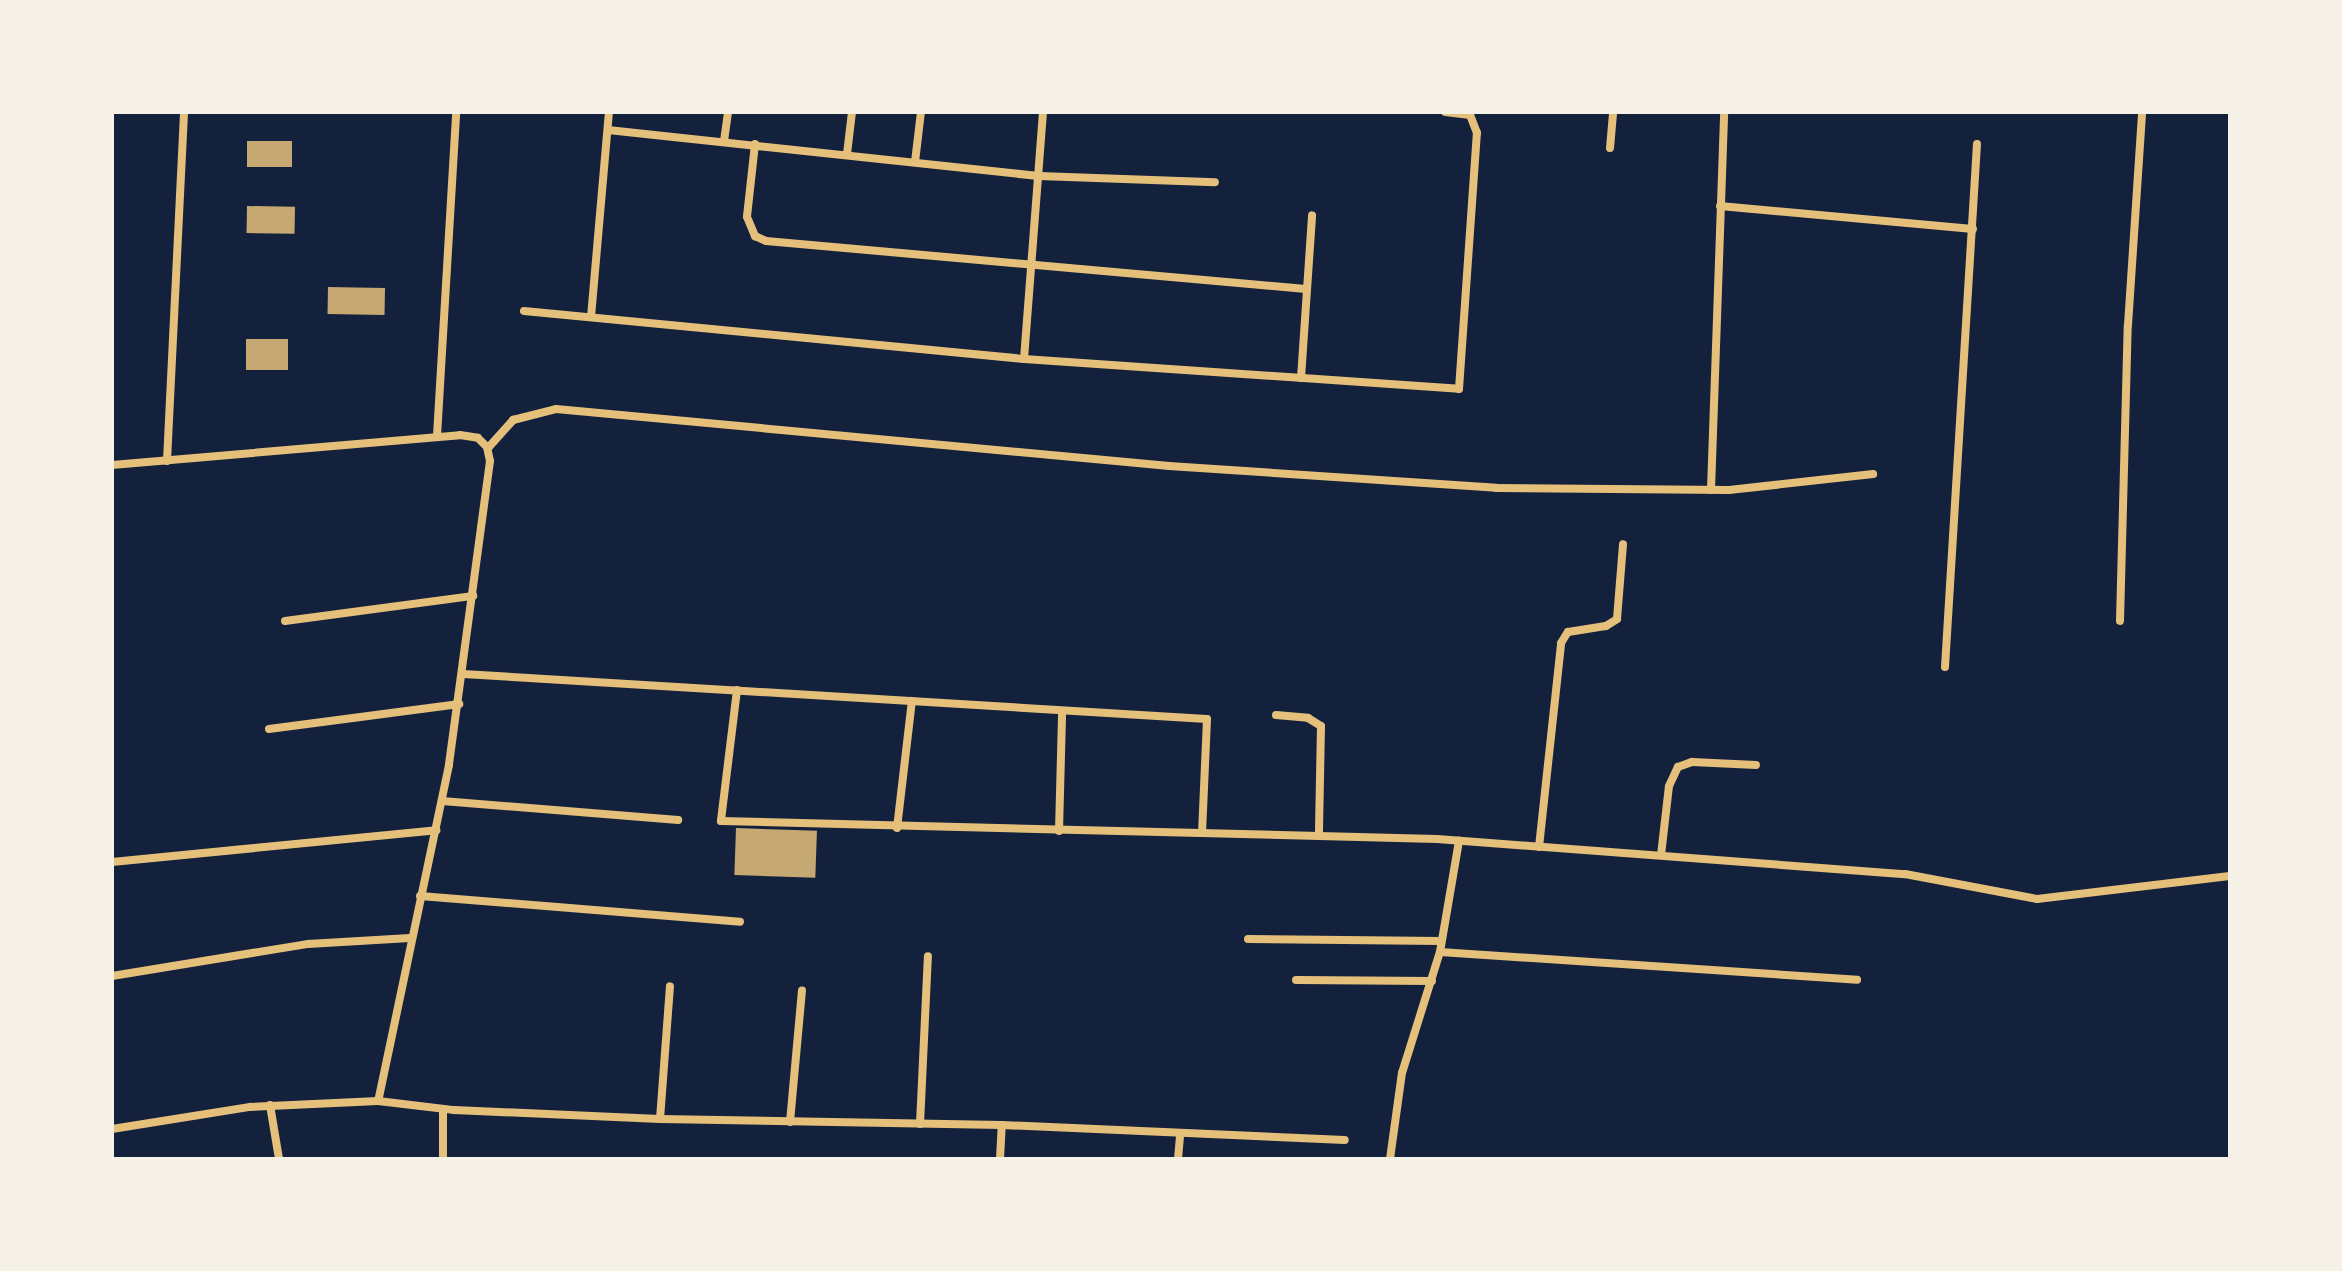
<!DOCTYPE html>
<html>
<head>
<meta charset="utf-8">
<style>
  body { margin:0 }
  #map { position:relative; width:2342px; height:1271px; overflow:hidden; background:#14213d; font-family:Signika,sans-serif }
  div>[style] { position:absolute }
  [style*='--x'] { left:calc(var(--x)*1px); top:calc(var(--y)*1px); width:calc(var(--w)*1px); rotate:calc(var(--a)*1deg) }
  .building>* { inset:0; background:#c6a872; transform-origin:0 0 }
  .minor>* { height:8px; margin:-4px; padding:0 4px; transform-origin:4px; border-radius:4px; background:#e5c07b }
  span { translate:-50% -50%; white-space:nowrap; text-align:center; line-height:1.15; -webkit-text-stroke:6px #f6f1e7; paint-order:stroke }
  .frame { position:absolute; inset:0; border:114px solid #f6f1e7; pointer-events:none }
</style>
</head>
<body>
<div id="map">
  <div class="building">
    <i style="left:247px;top:141px;width:45px;height:26px"></i>
    <i style="left:247px;top:206px;width:48px;height:27px;rotate:1deg"></i>
    <i style="left:328px;top:287px;width:57px;height:27px;rotate:1deg"></i>
    <i style="left:246px;top:339px;width:42px;height:31px"></i>
    <i style="left:736px;top:828px;width:81px;height:47px;rotate:2deg"></i>
  </div>
  <div class="minor">
    <i style="--x:608;--y:130;--w:433;--a:6.1"></i>
    <i style="--x:1039;--y:176;--w:176;--a:2"></i>
    <i style="--x:724;--y:141;--w:29;--a:-82"></i>
    <i style="--x:755;--y:144;--w:73;--a:96.3"></i>
    <i style="--x:747;--y:217;--w:21;--a:67"></i>
    <i style="--x:755;--y:236;--w:12;--a:24"></i>
    <i style="--x:766;--y:241;--w:542;--a:5.08"></i>
    <i style="--x:1610;--y:148;--w:36;--a:-85"></i>
    <i style="--x:847;--y:154;--w:42;--a:-83.2"></i>
    <i style="--x:915;--y:162;--w:50;--a:-83.2"></i>
    <i style="--x:1720;--y:206;--w:254;--a:5.2"></i>
    <i style="--x:524;--y:311;--w:502;--a:5.48"></i>
    <i style="--x:1024;--y:359;--w:436;--a:3.9"></i>
    <i style="--x:1459;--y:389;--w:257;--a:-86"></i>
    <i style="--x:1477;--y:133;--w:19;--a:-111"></i>
    <i style="--x:1470;--y:115;--w:25;--a:-173"></i>
    <i style="--x:591;--y:317;--w:206;--a:-85"></i>
    <i style="--x:1024;--y:359;--w:248;--a:-85.6"></i>
    <i style="--x:1301;--y:378;--w:163;--a:-86.1"></i>
    <i style="--x:437;--y:436;--w:325;--a:-86.6"></i>
    <i style="--x:488;--y:448;--w:38;--a:-48"></i>
    <i style="--x:513;--y:420;--w:44;--a:-14.3"></i>
    <i style="--x:556;--y:409;--w:616;--a:5.31"></i>
    <i style="--x:1169;--y:466;--w:328;--a:3.8"></i>
    <i style="--x:1496;--y:488;--w:233;--a:0.5"></i>
    <i style="--x:1729;--y:490;--w:145;--a:-6.3"></i>
    <i style="--x:167;--y:461;--w:349;--a:-87.2"></i>
    <i style="--x:112;--y:465;--w:349;--a:-4.9"></i>
    <i style="--x:460;--y:435;--w:18;--a:9"></i>
    <i style="--x:478;--y:438;--w:13;--a:45"></i>
    <i style="--x:487;--y:447;--w:14;--a:78"></i>
    <i style="--x:490;--y:461;--w:307;--a:97.7"></i>
    <i style="--x:449;--y:765;--w:343;--a:101.9"></i>
    <i style="--x:1711;--y:490;--w:378;--a:-88"></i>
    <i style="--x:285;--y:621;--w:190;--a:-7.6"></i>
    <i style="--x:2120;--y:621;--w:296;--a:-88.5"></i>
    <i style="--x:2128;--y:325;--w:213;--a:-86.2"></i>
    <i style="--x:1945;--y:667;--w:524;--a:-86.5"></i>
    <i style="--x:463;--y:674;--w:745;--a:3.46"></i>
    <i style="--x:1207;--y:719;--w:113;--a:92.5"></i>
    <i style="--x:737;--y:690;--w:132;--a:97"></i>
    <i style="--x:721;--y:821;--w:716;--a:1.44"></i>
    <i style="--x:1437;--y:839;--w:469;--a:4.3"></i>
    <i style="--x:1905;--y:874;--w:134;--a:10.7"></i>
    <i style="--x:2037;--y:899;--w:194;--a:-6.8"></i>
    <i style="--x:1276;--y:715;--w:32;--a:5"></i>
    <i style="--x:1308;--y:718;--w:15;--a:32"></i>
    <i style="--x:1321;--y:726;--w:108;--a:91.1"></i>
    <i style="--x:269;--y:729;--w:192;--a:-7.5"></i>
    <i style="--x:442;--y:801;--w:237;--a:4.6"></i>
    <i style="--x:897;--y:828;--w:128;--a:-83.3"></i>
    <i style="--x:1059;--y:831;--w:118;--a:-88.5"></i>
    <i style="--x:1539;--y:847;--w:205;--a:-83.8"></i>
    <i style="--x:1561;--y:643;--w:13;--a:-58"></i>
    <i style="--x:1568;--y:632;--w:38;--a:-9"></i>
    <i style="--x:1606;--y:626;--w:13;--a:-32"></i>
    <i style="--x:1617;--y:619;--w:75;--a:-85.4"></i>
    <i style="--x:1661;--y:855;--w:69;--a:-83.4"></i>
    <i style="--x:1669;--y:786;--w:21;--a:-65"></i>
    <i style="--x:1678;--y:767;--w:15;--a:-20"></i>
    <i style="--x:1692;--y:762;--w:64;--a:2.7"></i>
    <i style="--x:112;--y:862;--w:326;--a:-5.6"></i>
    <i style="--x:420;--y:896;--w:321;--a:4.6"></i>
    <i style="--x:1248;--y:939;--w:193;--a:0.6"></i>
    <i style="--x:1440;--y:952;--w:418;--a:3.8"></i>
    <i style="--x:112;--y:976;--w:199;--a:-9.3"></i>
    <i style="--x:308;--y:944;--w:102;--a:-3.4"></i>
    <i style="--x:1296;--y:980;--w:136;--a:0.4"></i>
    <i style="--x:270;--y:1105;--w:55;--a:80.5"></i>
    <i style="--x:443;--y:1109;--w:50;--a:90"></i>
    <i style="--x:660;--y:1119;--w:133;--a:-85.7"></i>
    <i style="--x:790;--y:1122;--w:132;--a:-84.8"></i>
    <i style="--x:920;--y:1124;--w:168;--a:-87.3"></i>
    <i style="--x:112;--y:1129;--w:140;--a:-9.1"></i>
    <i style="--x:250;--y:1107;--w:128;--a:-2.7"></i>
    <i style="--x:378;--y:1101;--w:77;--a:6.8"></i>
    <i style="--x:454;--y:1110;--w:206;--a:2.5"></i>
    <i style="--x:660;--y:1119;--w:342;--a:1"></i>
    <i style="--x:1002;--y:1125;--w:343;--a:2.5"></i>
    <i style="--x:1000;--y:1159;--w:34;--a:-87"></i>
    <i style="--x:1178;--y:1159;--w:25;--a:-85"></i>
    <i style="--x:1390;--y:1159;--w:87;--a:-82.1"></i>
    <i style="--x:1402;--y:1073;--w:127;--a:-72.6"></i>
    <i style="--x:1440;--y:952;--w:113;--a:-80.3"></i>
  </div>
  <div class="frame"></div>
</div>
</body>
</html>
